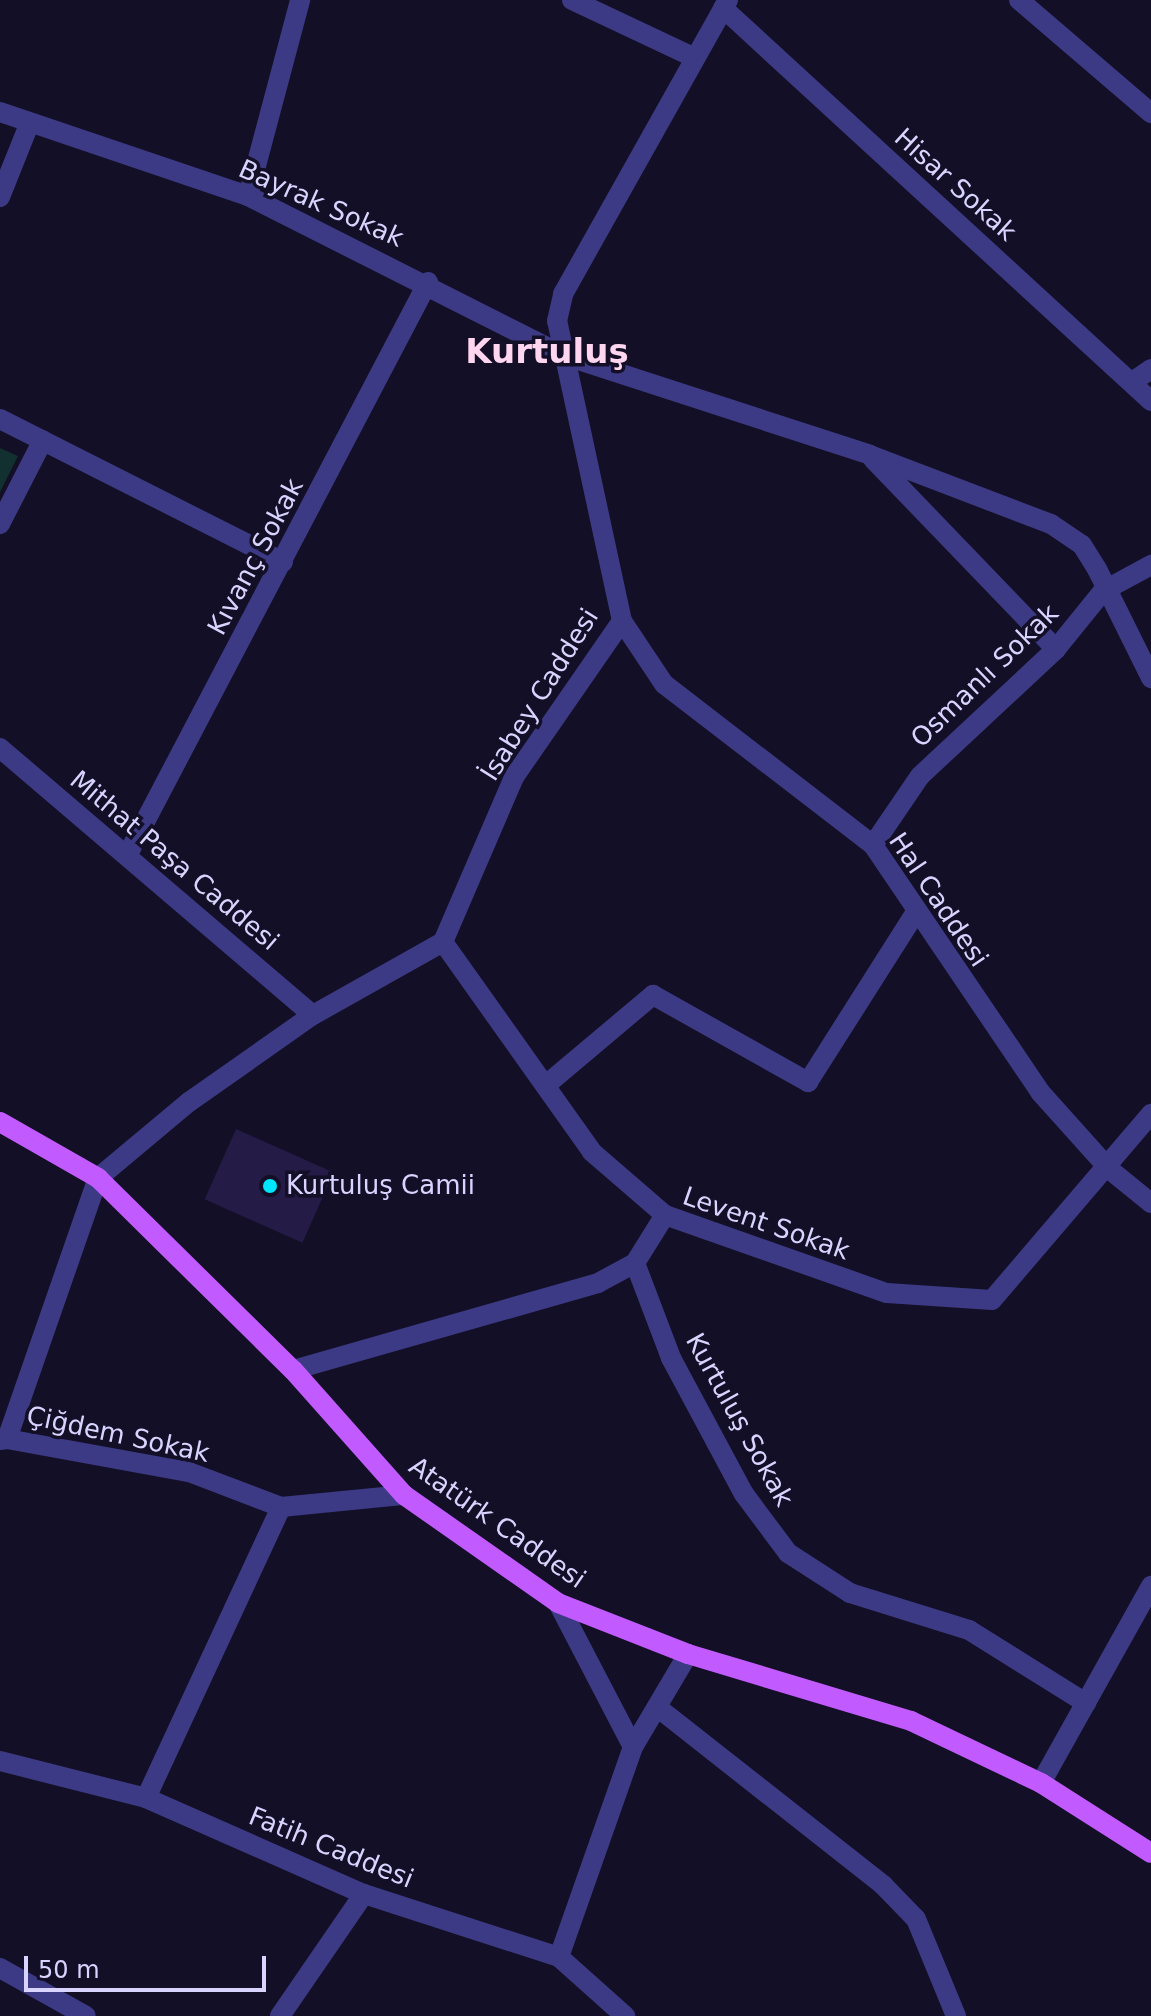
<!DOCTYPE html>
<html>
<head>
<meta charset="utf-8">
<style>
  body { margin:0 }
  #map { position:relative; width:1151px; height:2016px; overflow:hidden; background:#130f26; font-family:"DejaVu Sans",sans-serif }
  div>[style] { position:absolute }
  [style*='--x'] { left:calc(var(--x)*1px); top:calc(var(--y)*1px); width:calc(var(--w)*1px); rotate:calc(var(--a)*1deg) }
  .green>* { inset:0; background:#12302f }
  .building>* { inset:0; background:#241b47; transform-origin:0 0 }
  .minor>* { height:20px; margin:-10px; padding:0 10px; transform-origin:10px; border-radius:10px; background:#3d3a85 }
  .major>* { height:20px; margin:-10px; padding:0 10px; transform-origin:10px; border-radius:10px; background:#c25bff }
  .dots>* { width:22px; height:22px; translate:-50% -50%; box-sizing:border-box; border:4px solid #130f26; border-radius:50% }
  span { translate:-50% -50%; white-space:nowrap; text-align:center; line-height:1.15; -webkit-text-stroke:7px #130f26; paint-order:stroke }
  .street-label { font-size:26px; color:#d9d4ff }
  .poi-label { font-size:26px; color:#d9d4ff }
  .left { translate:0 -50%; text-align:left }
  .district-label { font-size:34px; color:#ffd6f0; font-weight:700 }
  .scale { position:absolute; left:24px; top:1956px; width:242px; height:36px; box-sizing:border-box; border:4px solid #d9d4ff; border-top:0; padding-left:10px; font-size:24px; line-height:28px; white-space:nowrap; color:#d9d4ff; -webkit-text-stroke:6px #130f26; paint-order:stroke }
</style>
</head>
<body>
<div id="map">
  <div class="green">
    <i style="clip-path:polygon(0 448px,18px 456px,0 492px)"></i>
  </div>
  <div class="building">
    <i style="left:236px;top:1129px;width:107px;height:77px;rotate:24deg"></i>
  </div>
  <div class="minor">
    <i style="--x:572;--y:0;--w:132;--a:25.2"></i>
    <i style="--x:1019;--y:0;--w:174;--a:40.6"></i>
    <i style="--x:723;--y:8;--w:581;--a:42.56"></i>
    <i style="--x:0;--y:112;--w:262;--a:18.7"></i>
    <i style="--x:248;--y:196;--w:353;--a:26.8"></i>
    <i style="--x:563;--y:355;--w:323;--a:18"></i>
    <i style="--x:870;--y:455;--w:194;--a:20.9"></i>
    <i style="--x:1051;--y:524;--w:37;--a:34"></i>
    <i style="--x:1082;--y:545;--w:28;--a:58"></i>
    <i style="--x:1097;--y:569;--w:122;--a:63.6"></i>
    <i style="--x:248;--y:196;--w:203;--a:-75.1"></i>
    <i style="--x:0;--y:197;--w:75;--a:-68.2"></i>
    <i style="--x:1132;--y:382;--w:23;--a:-34"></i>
    <i style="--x:0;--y:419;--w:317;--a:26.8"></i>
    <i style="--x:873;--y:459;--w:264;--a:46.1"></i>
    <i style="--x:0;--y:524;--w:94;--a:-62.9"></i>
    <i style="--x:622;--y:621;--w:76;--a:56.3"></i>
    <i style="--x:664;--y:684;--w:264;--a:37.6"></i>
    <i style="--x:873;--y:845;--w:298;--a:55.9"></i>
    <i style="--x:1040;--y:1092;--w:103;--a:48.1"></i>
    <i style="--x:1109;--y:1169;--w:54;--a:39"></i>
    <i style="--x:0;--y:748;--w:411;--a:40.5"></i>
    <i style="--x:873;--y:845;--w:83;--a:-55.7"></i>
    <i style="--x:920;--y:776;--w:186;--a:-43"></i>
    <i style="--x:1056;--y:649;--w:75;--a:-51"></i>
    <i style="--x:1103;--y:591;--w:55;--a:-28.4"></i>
    <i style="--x:128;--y:854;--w:646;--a:-62.32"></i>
    <i style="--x:443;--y:942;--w:257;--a:54.6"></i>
    <i style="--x:592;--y:1152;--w:96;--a:40.8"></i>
    <i style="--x:546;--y:1085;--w:140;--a:-40.1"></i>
    <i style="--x:653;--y:995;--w:178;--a:29.3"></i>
    <i style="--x:808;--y:1082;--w:198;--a:-57.6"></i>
    <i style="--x:635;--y:1263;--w:102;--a:69.2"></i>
    <i style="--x:671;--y:1358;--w:154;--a:61.8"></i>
    <i style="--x:744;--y:1494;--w:74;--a:53.3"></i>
    <i style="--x:788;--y:1553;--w:74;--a:32.8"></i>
    <i style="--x:850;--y:1593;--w:125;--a:17.3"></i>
    <i style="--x:969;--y:1630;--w:138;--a:32"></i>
    <i style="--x:293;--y:1370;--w:317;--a:-15.9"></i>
    <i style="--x:598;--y:1283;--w:42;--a:-28.4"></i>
    <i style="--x:635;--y:1263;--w:57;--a:-58"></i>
    <i style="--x:665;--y:1215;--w:235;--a:19.4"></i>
    <i style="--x:887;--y:1293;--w:105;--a:3.8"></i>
    <i style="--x:992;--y:1300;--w:245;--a:-49.5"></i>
    <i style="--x:7;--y:1439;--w:185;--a:10.3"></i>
    <i style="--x:189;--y:1472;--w:98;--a:20.8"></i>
    <i style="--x:281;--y:1507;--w:124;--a:-5.6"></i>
    <i style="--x:0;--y:1440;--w:7;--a:-8"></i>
    <i style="--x:7;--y:1439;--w:276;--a:-70.8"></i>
    <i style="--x:98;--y:1178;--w:119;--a:-39.9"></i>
    <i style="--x:189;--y:1102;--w:151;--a:-35.1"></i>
    <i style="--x:313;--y:1015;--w:149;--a:-29.3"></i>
    <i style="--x:443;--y:942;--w:180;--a:-66.7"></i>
    <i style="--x:514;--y:777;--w:190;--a:-55.3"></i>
    <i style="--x:622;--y:621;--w:307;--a:-102.2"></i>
    <i style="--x:557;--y:321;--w:28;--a:-77"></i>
    <i style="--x:563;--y:294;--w:337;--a:-60.7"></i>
    <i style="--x:558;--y:1603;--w:162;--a:62.5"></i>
    <i style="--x:657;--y:1707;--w:288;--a:38.2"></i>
    <i style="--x:883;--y:1885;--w:47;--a:45.9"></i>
    <i style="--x:916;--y:1919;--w:105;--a:67.6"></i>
    <i style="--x:0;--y:1761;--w:151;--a:14.2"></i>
    <i style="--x:146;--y:1798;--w:238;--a:23.8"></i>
    <i style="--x:364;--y:1894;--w:205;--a:17.9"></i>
    <i style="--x:559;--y:1957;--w:89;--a:41.8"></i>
    <i style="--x:1041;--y:1783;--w:226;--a:-60.8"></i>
    <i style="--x:146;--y:1798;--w:321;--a:-65.1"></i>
    <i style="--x:559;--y:1957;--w:223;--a:-70.6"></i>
    <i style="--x:633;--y:1747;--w:108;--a:-59.4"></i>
    <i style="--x:0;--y:1968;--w:98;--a:29.2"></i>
    <i style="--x:280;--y:2016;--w:148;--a:-55.5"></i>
  </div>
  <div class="major">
    <i style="--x:0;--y:1122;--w:113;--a:29.7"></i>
    <i style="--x:98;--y:1178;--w:274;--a:44.6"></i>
    <i style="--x:293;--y:1370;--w:167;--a:48.4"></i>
    <i style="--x:404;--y:1495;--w:188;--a:35"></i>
    <i style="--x:558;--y:1603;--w:140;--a:21.4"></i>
    <i style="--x:688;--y:1654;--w:233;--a:16.7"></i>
    <i style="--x:911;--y:1721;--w:144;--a:25.5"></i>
    <i style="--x:1041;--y:1783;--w:130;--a:32.5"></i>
  </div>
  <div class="dots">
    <i style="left:270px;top:1186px;background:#00e5ff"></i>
  </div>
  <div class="street-label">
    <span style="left:955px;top:185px;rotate:42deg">Hisar Sokak</span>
    <span style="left:321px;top:204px;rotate:24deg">Bayrak Sokak</span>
    <span style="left:256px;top:557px;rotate:-62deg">Kıvanç Sokak</span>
    <span style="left:985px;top:676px;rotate:-44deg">Osmanlı Sokak</span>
    <span style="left:540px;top:695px;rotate:-58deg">İsabey Caddesi</span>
    <span style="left:174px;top:861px;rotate:40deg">Mithat Paşa Caddesi</span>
    <span style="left:938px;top:900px;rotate:56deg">Hal Caddesi</span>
    <span style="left:766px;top:1224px;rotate:19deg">Levent Sokak</span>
    <span style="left:739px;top:1420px;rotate:61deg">Kurtuluş Sokak</span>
    <span style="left:118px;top:1435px;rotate:12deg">Çiğdem Sokak</span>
    <span style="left:497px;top:1523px;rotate:35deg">Atatürk Caddesi</span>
    <span style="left:331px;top:1848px;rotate:22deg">Fatih Caddesi</span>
  </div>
  <div class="poi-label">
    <span class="left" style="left:286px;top:1186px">Kurtuluş Camii</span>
  </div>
  <div class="district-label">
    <span style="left:547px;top:352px">Kurtuluş</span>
  </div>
  <div class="scale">50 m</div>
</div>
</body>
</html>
